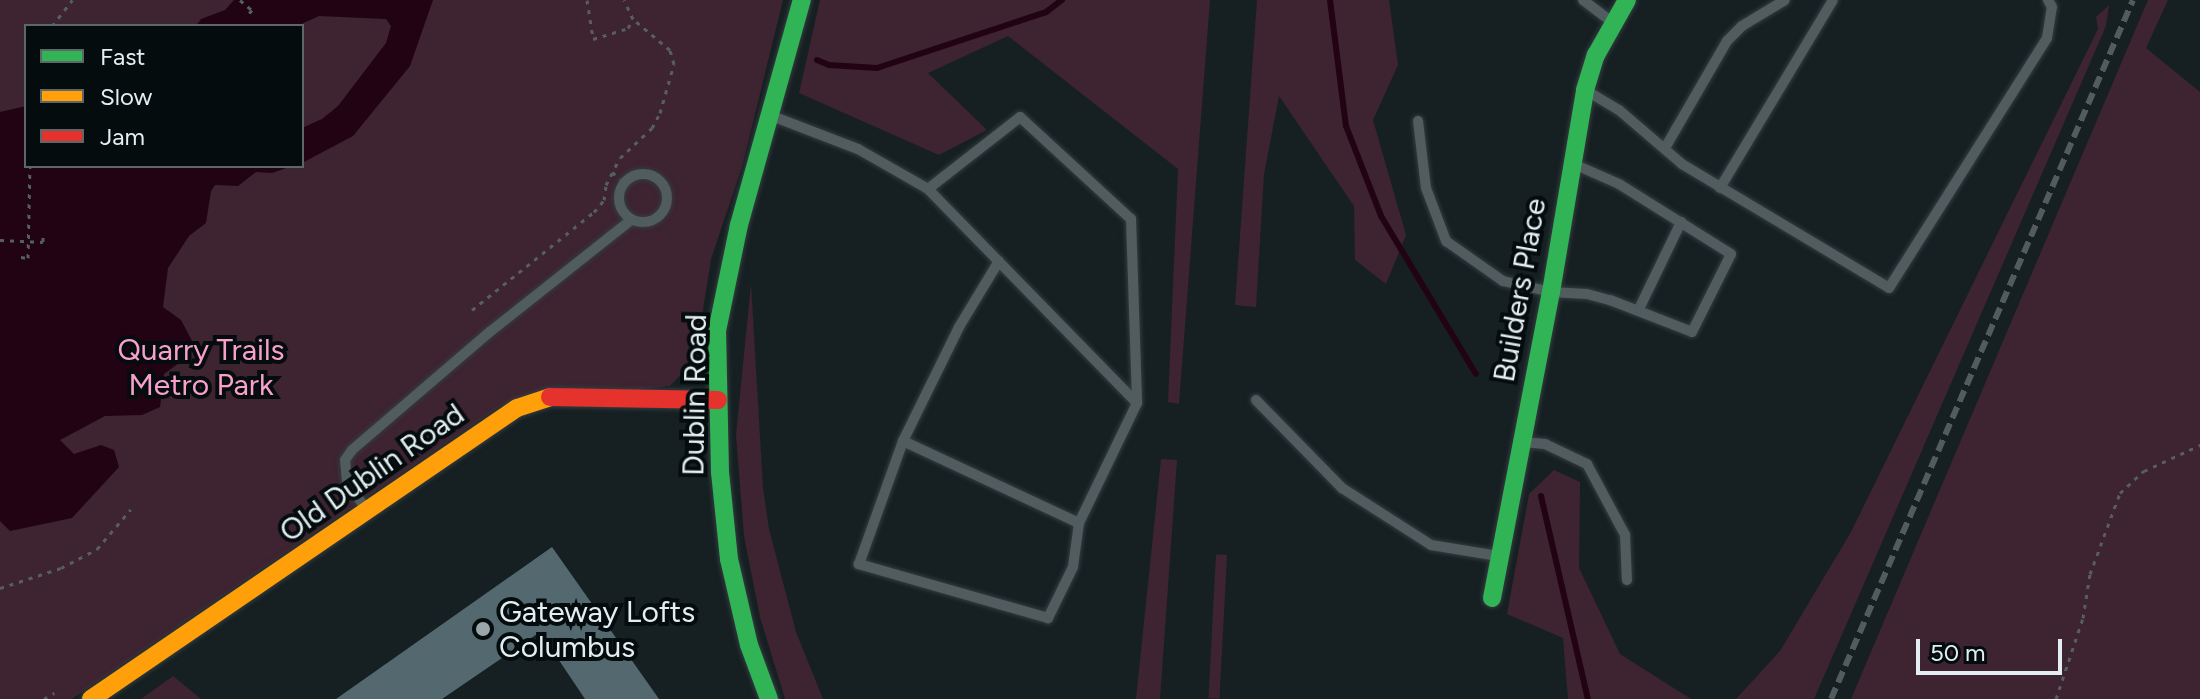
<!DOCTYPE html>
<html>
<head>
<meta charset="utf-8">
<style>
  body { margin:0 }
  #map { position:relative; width:2200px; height:699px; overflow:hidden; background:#162023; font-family:Figtree,sans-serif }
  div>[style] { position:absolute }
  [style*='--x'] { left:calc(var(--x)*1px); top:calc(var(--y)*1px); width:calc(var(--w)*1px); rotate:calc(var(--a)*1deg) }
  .green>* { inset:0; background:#3e2331; transform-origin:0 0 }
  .water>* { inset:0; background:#210314 }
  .stream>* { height:6px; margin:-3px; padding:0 3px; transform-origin:3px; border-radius:3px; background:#210314 }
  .building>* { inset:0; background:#54696f }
  .path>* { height:3px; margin-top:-1.5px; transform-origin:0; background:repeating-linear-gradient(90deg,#565e61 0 4px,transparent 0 10px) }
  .roads { filter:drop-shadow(0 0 2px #333c3f) drop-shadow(0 0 2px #333c3f) }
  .lane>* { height:10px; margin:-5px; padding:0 5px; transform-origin:5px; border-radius:5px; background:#515c5f }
  .lane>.ring { margin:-5px; padding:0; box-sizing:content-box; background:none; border:10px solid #515c5f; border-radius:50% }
  .fast>* { height:18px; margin:-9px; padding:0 9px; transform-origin:9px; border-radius:9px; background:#30b455 }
  .slow>* { height:18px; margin:-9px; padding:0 9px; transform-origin:9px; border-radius:9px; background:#ff9f0a }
  .jam>* { height:18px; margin:-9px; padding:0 9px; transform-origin:9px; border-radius:9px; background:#e5322d }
  .rail>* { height:6px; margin-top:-3px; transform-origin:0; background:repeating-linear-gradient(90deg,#525b5e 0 12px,transparent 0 18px) }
  .dots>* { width:22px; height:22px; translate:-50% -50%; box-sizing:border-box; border:4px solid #050c0e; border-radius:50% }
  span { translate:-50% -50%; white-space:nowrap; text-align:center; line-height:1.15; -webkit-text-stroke:8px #050c0e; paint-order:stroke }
  .street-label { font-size:30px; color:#e2eef2 }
  .park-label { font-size:30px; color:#f8a0cb }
  .poi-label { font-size:30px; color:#e2eef2 }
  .left { translate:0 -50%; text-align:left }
  .legend { position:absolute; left:24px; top:24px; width:280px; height:144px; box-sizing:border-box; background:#050c0e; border:2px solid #5d6669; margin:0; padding:10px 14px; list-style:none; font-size:24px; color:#e2eef2 }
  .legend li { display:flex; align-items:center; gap:16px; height:40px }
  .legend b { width:40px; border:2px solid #5d6669 }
  .scale { position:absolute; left:1916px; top:639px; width:146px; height:36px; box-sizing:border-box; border:4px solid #e2eef2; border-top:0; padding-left:10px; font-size:24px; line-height:28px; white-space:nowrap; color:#e2eef2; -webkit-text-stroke:6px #050c0e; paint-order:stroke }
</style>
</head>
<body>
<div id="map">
  <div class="green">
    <i style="clip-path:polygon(evenodd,0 0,783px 0,742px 167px,711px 259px,695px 360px,670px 386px,502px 405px,72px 699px,0 699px,0 0,26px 26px,302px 26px,302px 166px,26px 166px,26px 26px)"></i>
    <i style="clip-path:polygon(820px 0,1210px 0,1179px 404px,1168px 402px,1178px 169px,1008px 36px,928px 73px,987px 130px,939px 155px,799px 93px)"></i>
    <i style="clip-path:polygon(1257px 0,1389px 0,1398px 65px,1373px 120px,1406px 235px,1386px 284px,1355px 260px,1354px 206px,1279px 96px,1264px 174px,1256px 307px,1235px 305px)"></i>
    <i style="clip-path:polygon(2148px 0,2168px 0,2146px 48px,2200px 92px,2200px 699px,1851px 699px)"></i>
    <i style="clip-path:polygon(2109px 5px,2106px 26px,1814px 699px,1736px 699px,1780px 651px,1851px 532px,2098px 29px,2096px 17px)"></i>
    <i style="clip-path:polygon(751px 284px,763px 488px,769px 529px,796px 632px,823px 699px,785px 699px,760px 617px,744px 536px,736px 435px)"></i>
    <i style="clip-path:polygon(1161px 459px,1177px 460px,1160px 699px,1136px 699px)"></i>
    <i style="clip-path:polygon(1554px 470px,1580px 482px,1579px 568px,1620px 654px,1691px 699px,1568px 699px,1563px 638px,1507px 614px,1529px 494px)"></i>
    <i style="left:1227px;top:555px;width:144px;height:11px;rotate:93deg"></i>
    <i style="clip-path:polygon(173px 676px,201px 699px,141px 699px)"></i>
  </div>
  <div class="water">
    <i style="clip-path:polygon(234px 0,433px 0,410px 66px,353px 136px,302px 163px,302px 128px,322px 119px,338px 106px,386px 43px,391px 26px,386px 19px,319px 16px,297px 26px,196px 26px,201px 19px,225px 10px)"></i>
    <i style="clip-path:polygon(26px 106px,26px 166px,292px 166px,272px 173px,256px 172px,238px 186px,215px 185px,211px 191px,206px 223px,189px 236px,168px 268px,163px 307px,181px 320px,192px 341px,190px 355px,164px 374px,160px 407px,142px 415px,105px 416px,60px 440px,74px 454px,101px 445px,114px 450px,119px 467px,72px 518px,10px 531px,0 521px,0 112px)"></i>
  </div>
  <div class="stream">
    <i style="--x:1330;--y:0;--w:127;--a:82.8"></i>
    <i style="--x:1346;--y:126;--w:97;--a:68.7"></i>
    <i style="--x:1381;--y:216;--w:184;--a:59"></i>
    <i style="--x:817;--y:60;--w:13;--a:23"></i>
    <i style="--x:829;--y:65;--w:48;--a:3.6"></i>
    <i style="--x:877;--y:68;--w:178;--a:-18.3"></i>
    <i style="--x:1046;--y:12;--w:20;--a:-37"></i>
    <i style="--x:1541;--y:496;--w:208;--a:77"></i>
  </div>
  <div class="building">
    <i style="clip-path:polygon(552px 547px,659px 699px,585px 699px,540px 632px,442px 699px,336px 699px)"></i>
  </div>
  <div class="path">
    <i style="--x:240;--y:0;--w:16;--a:40"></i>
    <i style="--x:252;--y:10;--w:9;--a:131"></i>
    <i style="--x:587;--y:0;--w:39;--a:81"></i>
    <i style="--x:593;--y:39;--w:37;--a:-17"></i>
    <i style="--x:628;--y:28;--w:10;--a:-61"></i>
    <i style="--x:52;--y:26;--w:33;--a:-52"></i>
    <i style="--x:612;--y:172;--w:16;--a:40"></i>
    <i style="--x:0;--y:240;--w:43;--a:2.7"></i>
    <i style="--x:43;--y:242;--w:5;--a:-90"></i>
    <i style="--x:21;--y:257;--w:7;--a:8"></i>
    <i style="--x:28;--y:258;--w:92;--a:-88.8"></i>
    <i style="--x:472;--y:310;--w:156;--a:-38.8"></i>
    <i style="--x:594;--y:212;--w:16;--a:-50"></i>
    <i style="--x:604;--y:200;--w:15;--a:-82"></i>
    <i style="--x:606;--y:185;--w:30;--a:-63"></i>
    <i style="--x:620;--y:158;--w:44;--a:-43.2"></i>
    <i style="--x:652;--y:128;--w:17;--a:-62"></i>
    <i style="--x:660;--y:113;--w:51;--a:-74.1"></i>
    <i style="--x:674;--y:64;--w:15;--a:-106"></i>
    <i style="--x:670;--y:50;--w:48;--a:-140"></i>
    <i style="--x:633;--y:19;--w:21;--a:-115"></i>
    <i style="--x:0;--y:588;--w:64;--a:-18.2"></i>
    <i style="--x:61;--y:568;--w:41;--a:-27.8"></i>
    <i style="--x:97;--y:549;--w:52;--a:-49.6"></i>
    <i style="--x:44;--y:699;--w:12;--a:-31"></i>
    <i style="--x:2056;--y:699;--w:85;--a:-71.6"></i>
    <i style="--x:2083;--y:618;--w:45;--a:-81"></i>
    <i style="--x:2090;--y:574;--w:86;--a:-69.7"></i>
    <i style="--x:2120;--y:493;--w:33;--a:-43"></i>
    <i style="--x:2144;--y:471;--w:62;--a:-24.9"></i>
  </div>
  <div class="roads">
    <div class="lane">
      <i style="--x:1583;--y:0;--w:36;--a:37"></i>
      <i style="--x:1587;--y:91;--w:37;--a:31"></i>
      <i style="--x:1619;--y:110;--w:83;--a:40.6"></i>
      <i style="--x:1682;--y:164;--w:241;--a:30.9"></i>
      <i style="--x:1889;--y:288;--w:296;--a:-57.7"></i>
      <i style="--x:2047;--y:38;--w:31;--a:-81"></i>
      <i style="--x:2052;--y:7;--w:8;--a:-120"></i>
      <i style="--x:772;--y:116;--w:92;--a:21"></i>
      <i style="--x:858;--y:149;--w:81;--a:29.7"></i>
      <i style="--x:928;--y:189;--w:299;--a:45.7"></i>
      <i style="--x:1137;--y:403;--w:133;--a:115.8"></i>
      <i style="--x:1079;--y:523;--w:44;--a:97.8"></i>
      <i style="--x:1073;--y:567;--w:57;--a:116.1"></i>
      <i style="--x:1048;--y:618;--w:197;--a:-164.1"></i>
      <i style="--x:859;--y:564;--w:131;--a:-70.3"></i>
      <i style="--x:903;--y:441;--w:127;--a:-63.8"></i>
      <i style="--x:959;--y:327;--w:77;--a:-58.8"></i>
      <i style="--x:1418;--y:121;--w:67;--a:83.2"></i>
      <i style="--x:1426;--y:188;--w:57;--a:69.3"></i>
      <i style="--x:1446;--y:241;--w:70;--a:35.1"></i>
      <i style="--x:1503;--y:281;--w:49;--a:12.9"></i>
      <i style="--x:1551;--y:292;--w:36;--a:3"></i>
      <i style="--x:1587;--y:294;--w:24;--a:15"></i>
      <i style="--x:1610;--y:300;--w:88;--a:21.3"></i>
      <i style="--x:1692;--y:332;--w:87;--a:-63.4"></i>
      <i style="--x:1731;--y:254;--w:132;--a:-148"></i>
      <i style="--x:1619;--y:184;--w:47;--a:-156.2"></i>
      <i style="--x:1665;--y:148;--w:124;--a:-59.9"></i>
      <i style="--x:1727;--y:41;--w:21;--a:-45"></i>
      <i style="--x:1742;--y:26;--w:50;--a:-31.2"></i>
      <i class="ring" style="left:619px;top:174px;width:38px;height:38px"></i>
      <i style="--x:1720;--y:188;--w:219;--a:-59"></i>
      <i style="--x:928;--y:189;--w:117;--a:-38"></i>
      <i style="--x:1020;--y:117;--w:151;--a:42.6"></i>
      <i style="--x:1131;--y:219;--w:184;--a:88.1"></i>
      <i style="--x:1639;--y:309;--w:97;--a:-64.2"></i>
      <i style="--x:1256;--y:400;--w:123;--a:45.7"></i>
      <i style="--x:1342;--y:488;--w:106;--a:32.6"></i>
      <i style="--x:1431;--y:545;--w:68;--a:9.3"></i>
      <i style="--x:903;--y:441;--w:194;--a:25"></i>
      <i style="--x:1522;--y:442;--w:23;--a:5"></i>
      <i style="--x:1545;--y:444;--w:47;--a:25.5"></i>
      <i style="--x:1587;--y:464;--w:81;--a:61.8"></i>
      <i style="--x:1625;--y:535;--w:45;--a:87.5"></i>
      <i style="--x:366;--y:509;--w:33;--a:-125"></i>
      <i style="--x:347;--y:482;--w:22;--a:-95"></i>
      <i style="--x:345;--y:460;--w:12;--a:-55"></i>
      <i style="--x:352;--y:450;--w:183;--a:-40.6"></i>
      <i style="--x:491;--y:331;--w:179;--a:-38.4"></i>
    </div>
    <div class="fast">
      <i style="--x:1492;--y:598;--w:312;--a:-79.1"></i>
      <i style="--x:1551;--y:292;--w:205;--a:-80.4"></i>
      <i style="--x:1585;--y:90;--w:37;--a:-73"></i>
      <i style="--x:1596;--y:55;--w:63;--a:-60.6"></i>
      <i style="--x:769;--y:699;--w:58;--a:-110.3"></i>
      <i style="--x:749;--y:645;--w:88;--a:-103.1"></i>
      <i style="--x:729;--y:559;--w:87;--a:-95.9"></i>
      <i style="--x:720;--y:472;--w:141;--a:-91.2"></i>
      <i style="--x:717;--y:331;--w:108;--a:-78.3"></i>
      <i style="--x:739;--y:225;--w:234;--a:-74.4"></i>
    </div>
    <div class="slow">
      <i style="--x:91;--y:699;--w:516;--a:-34.34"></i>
      <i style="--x:517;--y:408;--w:35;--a:-18"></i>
    </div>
    <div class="jam">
      <i style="--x:550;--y:397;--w:168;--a:1"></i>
    </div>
  </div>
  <div class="rail">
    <i style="--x:1831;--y:699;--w:761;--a:-66.63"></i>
  </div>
  <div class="dots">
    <i style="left:483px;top:629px;background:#9ba6aa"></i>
  </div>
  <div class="street-label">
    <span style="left:1520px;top:290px;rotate:-80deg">Builders Place</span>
    <span style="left:695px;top:395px;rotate:-89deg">Dublin Road</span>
    <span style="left:372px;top:473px;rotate:-35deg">Old Dublin Road</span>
  </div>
  <div class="park-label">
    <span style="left:201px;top:367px">Quarry Trails<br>Metro Park</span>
  </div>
  <div class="poi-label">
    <span class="left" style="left:499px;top:629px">Gateway Lofts<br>Columbus</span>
  </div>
  <ul class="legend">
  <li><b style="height:10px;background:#30b455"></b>Fast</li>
  <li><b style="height:10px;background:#ff9f0a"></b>Slow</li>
  <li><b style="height:10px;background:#e5322d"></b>Jam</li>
  </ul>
  <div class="scale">50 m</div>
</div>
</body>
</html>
